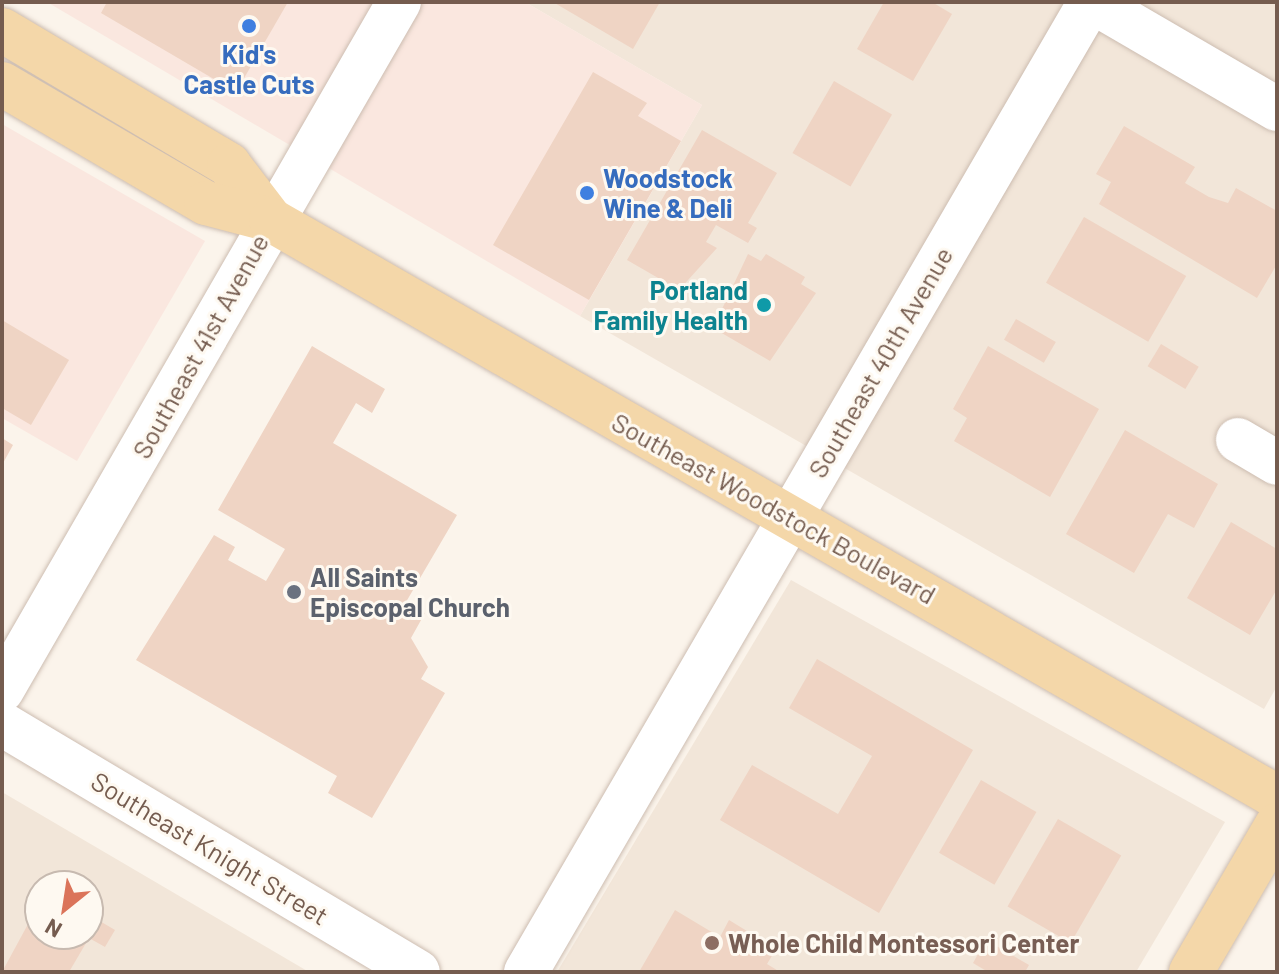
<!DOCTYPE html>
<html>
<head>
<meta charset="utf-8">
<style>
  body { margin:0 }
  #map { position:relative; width:1279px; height:974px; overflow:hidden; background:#fbf4eb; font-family:Barlow,sans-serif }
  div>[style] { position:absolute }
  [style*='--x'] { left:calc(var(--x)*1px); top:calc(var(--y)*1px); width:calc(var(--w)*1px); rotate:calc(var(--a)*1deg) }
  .residential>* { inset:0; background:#f2e6d9 }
  .commercial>* { inset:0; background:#fae7df }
  .building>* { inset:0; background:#efd4c4; transform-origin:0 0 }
  .roads { filter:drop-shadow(0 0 2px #cdbdb1) drop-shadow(0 0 2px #cdbdb1) }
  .minor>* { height:44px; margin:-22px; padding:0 22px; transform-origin:22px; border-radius:22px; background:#fff }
  .major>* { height:44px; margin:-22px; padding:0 22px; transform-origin:22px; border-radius:22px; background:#f4d7a9 }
  .dots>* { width:22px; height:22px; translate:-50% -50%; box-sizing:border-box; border:4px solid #fef9f1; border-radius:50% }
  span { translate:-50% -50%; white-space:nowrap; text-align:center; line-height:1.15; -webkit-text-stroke:6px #fef9f1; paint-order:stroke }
  .shop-label { font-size:26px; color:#366cbe; font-weight:700 }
  .left { translate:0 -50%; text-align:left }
  .culture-label { font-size:26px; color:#0d838f; font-weight:700 }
  .right { translate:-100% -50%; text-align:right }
  .street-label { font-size:26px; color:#755c4f }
  .worship-label { font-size:26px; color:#5b616d; font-weight:700 }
  .education-label { font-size:26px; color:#785e54; font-weight:700 }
  .frame { position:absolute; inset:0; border:4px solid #755c4f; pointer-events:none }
  .north { position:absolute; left:24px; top:870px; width:80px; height:80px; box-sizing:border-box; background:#fef9f1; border:2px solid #c7bab0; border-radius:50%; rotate:210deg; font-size:22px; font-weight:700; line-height:32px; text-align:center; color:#755c4f }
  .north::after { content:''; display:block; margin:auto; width:28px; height:36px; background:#db745a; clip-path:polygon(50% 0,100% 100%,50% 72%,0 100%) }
</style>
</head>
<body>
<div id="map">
  <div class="residential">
    <i style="clip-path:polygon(525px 2px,1277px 2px,1277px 686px,1264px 709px,580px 316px,702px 105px)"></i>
    <i style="clip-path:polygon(791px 580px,1225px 822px,1136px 972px,557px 972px)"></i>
    <i style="clip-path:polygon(evenodd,2px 792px,309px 972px,2px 972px,2px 792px,40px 886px,88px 886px,88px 934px,40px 934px,40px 886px)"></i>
  </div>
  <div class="commercial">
    <i style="clip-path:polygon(47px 2px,525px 2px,702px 105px,580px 316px)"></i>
    <i style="clip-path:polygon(2px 124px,205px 241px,77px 461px,2px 418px)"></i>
  </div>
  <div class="building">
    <i style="clip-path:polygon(107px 2px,288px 2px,236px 92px,101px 13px)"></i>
    <i style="clip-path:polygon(553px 2px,660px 2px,633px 49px)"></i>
    <i style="clip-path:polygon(884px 2px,932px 2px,952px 14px,913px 81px,857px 49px)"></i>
    <i style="clip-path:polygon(593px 72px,647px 103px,638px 116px,681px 141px,589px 300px,493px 245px)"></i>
    <i style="left:834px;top:81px;width:67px;height:83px;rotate:30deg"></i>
    <i style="clip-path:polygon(1124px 126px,1195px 167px,1185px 183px,1209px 197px,1228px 203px,1236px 188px,1277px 211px,1277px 264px,1257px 298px,1099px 204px,1111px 182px,1096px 174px)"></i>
    <i style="clip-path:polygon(702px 130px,777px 173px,748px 223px,757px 228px,748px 243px,716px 225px,706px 242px,717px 248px,679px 290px,627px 260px)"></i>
    <i style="left:1084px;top:217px;width:118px;height:76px;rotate:30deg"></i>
    <i style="clip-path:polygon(748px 254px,761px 261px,766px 254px,805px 277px,801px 284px,816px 293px,770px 361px,713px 328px)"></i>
    <i style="left:1016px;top:319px;width:46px;height:24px;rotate:30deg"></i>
    <i style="clip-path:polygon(2px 320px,69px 360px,31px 425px,2px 408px)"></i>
    <i style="left:1161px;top:344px;width:44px;height:26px;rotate:31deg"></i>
    <i style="clip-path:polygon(312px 346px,385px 389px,372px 413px,356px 403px,333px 443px,457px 515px,406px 602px,425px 613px,411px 638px,428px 667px,421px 679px,445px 693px,372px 818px,328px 793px,337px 776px,136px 660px,214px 535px,235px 547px,228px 560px,266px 581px,285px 549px,218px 510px)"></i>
    <i style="clip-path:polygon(988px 346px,1099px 409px,1050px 497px,954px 441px,967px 418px,953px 409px)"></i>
    <i style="clip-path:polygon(1125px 430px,1218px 484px,1194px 528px,1168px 514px,1134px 573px,1066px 534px)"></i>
    <i style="clip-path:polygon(2px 438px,13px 445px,2px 465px)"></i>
    <i style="clip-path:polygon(1231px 522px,1277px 549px,1277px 589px,1250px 635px,1187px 598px)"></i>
    <i style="clip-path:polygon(817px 659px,973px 750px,879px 913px,720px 820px,752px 765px,838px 814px,872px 756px,789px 708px)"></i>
    <i style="left:981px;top:780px;width:64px;height:84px;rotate:30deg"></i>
    <i style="left:1058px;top:819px;width:73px;height:101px;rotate:30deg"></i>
    <i style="clip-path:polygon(40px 902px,40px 934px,88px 934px,88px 914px,115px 930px,105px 947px,89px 938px,69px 972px,2px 972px)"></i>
    <i style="clip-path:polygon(675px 910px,720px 937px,729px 920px,776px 949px,767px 964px,780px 972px,639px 972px)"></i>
    <i style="clip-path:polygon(986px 940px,1029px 965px,1025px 972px,988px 972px,973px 963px)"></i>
  </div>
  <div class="roads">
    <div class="minor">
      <i style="--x:1093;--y:2;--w:213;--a:30.2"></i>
      <i style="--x:1238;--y:440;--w:45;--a:30.5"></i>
      <i style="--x:2;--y:690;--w:794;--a:-60.01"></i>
      <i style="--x:2;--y:724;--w:484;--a:30.8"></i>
      <i style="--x:526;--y:972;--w:1122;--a:-59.82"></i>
    </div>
    <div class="major">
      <i style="--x:2;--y:30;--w:264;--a:30.7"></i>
      <i style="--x:229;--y:165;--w:69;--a:52.6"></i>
      <i style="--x:2;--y:84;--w:236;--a:30.3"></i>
      <i style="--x:206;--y:203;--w:67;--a:14.7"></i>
      <i style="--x:271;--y:220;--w:1160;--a:29.84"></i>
      <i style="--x:1191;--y:972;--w:170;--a:-59.7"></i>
    </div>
  </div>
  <div class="dots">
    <i style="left:249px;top:26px;background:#3f7fe0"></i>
    <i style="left:587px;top:193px;background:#3f7fe0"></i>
    <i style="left:764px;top:305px;background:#0f9aa8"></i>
    <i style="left:294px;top:592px;background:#6b7280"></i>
    <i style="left:712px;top:943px;background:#8d6e63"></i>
  </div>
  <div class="shop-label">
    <span style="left:249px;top:69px">Kid's<br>Castle Cuts</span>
    <span class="left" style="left:603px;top:193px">Woodstock<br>Wine &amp; Deli</span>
  </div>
  <div class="culture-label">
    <span class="right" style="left:748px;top:305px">Portland<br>Family Health</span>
  </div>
  <div class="street-label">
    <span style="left:200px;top:346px;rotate:-61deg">Southeast 41st Avenue</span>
    <span style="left:880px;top:362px;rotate:-60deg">Southeast 40th Avenue</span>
    <span style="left:774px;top:508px;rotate:29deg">Southeast Woodstock Boulevard</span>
    <span style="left:210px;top:848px;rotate:31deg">Southeast Knight Street</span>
  </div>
  <div class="worship-label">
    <span class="left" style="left:310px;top:592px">All Saints<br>Episcopal Church</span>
  </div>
  <div class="education-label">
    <span class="left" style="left:728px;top:943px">Whole Child Montessori Center</span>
  </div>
  <div class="frame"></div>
  <div class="north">N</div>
</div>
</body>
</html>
